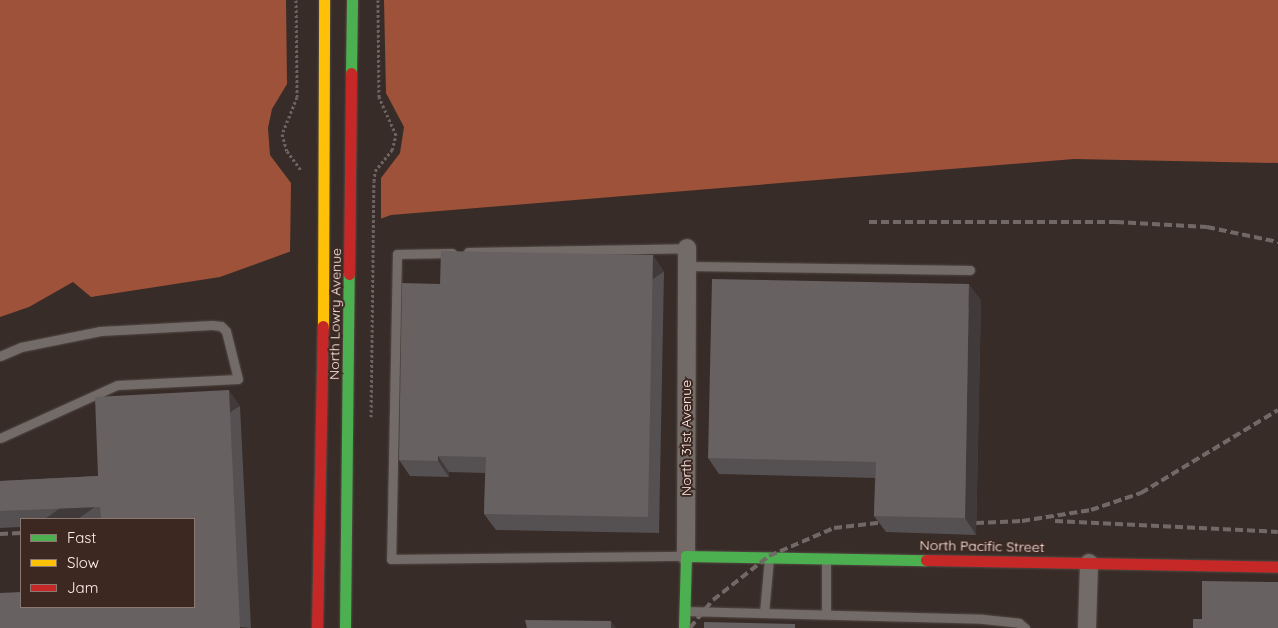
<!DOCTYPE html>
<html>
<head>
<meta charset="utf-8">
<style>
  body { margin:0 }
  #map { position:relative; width:1278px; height:628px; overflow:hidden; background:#372c27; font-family:Quicksand,sans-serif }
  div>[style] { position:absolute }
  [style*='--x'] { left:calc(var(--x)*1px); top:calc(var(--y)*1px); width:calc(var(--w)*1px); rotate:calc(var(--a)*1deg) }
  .water>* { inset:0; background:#9d5239 }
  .pier>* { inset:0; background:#372c27 }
  .path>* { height:3px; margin-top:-1.5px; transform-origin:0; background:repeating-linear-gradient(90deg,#6d6361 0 2.5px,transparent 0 5px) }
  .roads { filter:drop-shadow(0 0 1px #534944) drop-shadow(0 0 1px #534944) }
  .lane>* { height:9px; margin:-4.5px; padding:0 4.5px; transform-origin:4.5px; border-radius:4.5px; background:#736b68 }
  .street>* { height:18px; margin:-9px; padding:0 9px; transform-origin:9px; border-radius:9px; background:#736b68 }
  .fast>* { height:11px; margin:-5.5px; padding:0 5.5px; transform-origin:5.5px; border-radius:5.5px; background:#4caf50 }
  .slow>* { height:11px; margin:-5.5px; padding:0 5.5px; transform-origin:5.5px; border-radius:5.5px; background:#ffc107 }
  .jam>* { height:11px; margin:-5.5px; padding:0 5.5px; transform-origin:5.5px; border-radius:5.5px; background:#c62828 }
  .rail>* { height:4px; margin-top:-2px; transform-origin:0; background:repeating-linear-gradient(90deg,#726865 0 8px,transparent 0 12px) }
  .wall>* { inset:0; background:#555051 }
  .shaded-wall>* { inset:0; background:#413a3a; transform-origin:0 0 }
  .building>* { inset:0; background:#676162 }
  span { translate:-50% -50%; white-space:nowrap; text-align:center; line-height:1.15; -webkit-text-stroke:4px #3d2821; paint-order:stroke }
  .street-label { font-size:14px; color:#feefea }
  .legend { position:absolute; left:20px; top:518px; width:175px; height:90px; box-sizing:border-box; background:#3d2821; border:1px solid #8a7871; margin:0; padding:6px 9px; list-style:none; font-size:15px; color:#feefea }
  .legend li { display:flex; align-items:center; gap:10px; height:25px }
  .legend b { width:25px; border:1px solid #8a7871 }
</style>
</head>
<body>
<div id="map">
  <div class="water">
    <i style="clip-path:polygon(0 0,1278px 0,1278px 163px,1074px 159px,391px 215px,220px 277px,91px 297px,73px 282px,29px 307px,0 317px)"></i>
  </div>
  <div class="pier">
    <i style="clip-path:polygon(286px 0,384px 0,386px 93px,404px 127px,400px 153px,381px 178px,381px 222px,290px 254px,291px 183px,270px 155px,268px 128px,272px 109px,287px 84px)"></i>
  </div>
  <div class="path">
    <i style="--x:296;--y:0;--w:97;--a:89.4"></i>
    <i style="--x:297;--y:97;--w:40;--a:112"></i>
    <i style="--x:282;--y:134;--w:18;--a:74"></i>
    <i style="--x:287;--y:151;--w:24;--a:54"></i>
    <i style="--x:371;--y:417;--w:236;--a:-89.3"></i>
    <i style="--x:374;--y:181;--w:10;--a:-84"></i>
    <i style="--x:375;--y:171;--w:27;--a:-51"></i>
    <i style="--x:392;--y:150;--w:16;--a:-75"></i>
    <i style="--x:396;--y:135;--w:42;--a:-114.1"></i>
    <i style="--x:379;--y:97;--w:97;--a:-90.6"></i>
  </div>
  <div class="roads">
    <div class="lane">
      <i style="--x:468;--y:252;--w:219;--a:-1"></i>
      <i style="--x:452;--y:253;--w:55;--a:179"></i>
      <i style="--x:397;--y:254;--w:305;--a:91.1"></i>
      <i style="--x:391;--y:559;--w:295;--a:-0.6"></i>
      <i style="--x:687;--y:266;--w:283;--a:0.8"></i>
      <i style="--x:0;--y:356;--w:23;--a:-23"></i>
      <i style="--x:21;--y:347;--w:81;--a:-11.4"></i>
      <i style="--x:100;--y:331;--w:112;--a:-3.1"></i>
      <i style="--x:212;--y:325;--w:9;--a:6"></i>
      <i style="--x:221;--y:326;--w:7;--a:45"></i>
      <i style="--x:226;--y:331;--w:49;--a:76"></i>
      <i style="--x:238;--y:379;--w:121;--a:177.2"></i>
      <i style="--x:117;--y:385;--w:128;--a:155.6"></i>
      <i style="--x:685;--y:611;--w:298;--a:1.5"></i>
      <i style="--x:983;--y:619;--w:36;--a:6"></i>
      <i style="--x:1019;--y:623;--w:8;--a:40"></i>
      <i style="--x:764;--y:613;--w:55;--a:-84.8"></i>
      <i style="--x:826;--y:614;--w:54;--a:-90"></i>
    </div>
    <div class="street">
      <i style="--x:686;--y:556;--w:308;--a:-89.8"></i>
      <i style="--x:1087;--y:628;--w:65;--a:-88.2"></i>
    </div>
    <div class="fast">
      <i style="--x:351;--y:73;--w:73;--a:-89.2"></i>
      <i style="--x:345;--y:628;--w:354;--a:-89.4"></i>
      <i style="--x:684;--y:628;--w:72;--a:-88.4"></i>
      <i style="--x:686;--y:556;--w:240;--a:1"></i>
    </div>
    <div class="slow">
      <i style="--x:323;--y:326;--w:326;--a:-89.8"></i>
    </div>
    <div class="jam">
      <i style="--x:349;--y:274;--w:201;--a:-89.4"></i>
      <i style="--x:926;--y:560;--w:352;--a:1.1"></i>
      <i style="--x:317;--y:628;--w:302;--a:-88.9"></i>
    </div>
  </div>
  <div class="rail">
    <i style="--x:869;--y:222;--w:247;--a:0"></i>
    <i style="--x:1116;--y:222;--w:91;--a:3.1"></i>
    <i style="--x:1207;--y:227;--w:73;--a:11.9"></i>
    <i style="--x:1055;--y:521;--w:223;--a:2.8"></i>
    <i style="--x:976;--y:523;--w:46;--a:-2.5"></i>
    <i style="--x:1022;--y:521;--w:70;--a:-9.1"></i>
    <i style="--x:1091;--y:510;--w:53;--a:-18.8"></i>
    <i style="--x:1141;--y:493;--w:160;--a:-31.2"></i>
    <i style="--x:0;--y:534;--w:21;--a:-3"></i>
    <i style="--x:690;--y:628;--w:36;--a:-51"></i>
    <i style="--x:713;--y:600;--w:71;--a:-38.2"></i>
    <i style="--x:769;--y:556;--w:71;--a:-23.3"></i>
    <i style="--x:834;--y:528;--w:52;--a:-6.6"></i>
  </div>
  <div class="wall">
    <i style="clip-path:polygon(653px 255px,664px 272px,659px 533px,496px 530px,484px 514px,485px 473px,449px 472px,449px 477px,410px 476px,399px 460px,440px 284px)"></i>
    <i style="clip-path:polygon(981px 300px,976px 535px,886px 532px,874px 516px,875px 478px,719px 474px,708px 458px)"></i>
    <i style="clip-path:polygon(240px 406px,251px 628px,21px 607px,194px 519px,21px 519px,21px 527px,0 528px,0 481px,98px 476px)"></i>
  </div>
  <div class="shaded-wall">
    <i style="left:653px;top:255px;width:20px;height:262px;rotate:57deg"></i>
    <i style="clip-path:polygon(969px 284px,981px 300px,976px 535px,965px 518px)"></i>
    <i style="left:229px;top:390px;width:19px;height:238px;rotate:55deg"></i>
    <i style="clip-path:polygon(438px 456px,449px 472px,449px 477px,438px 461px)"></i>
    <i style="clip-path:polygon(611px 621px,616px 628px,611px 628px)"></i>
  </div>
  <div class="building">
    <i style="clip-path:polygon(441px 251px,653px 255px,648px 517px,484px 514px,486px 457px,438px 456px,438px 461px,399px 460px,402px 283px,440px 284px)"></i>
    <i style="clip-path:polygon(712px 279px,969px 284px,965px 518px,874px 516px,876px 462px,708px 458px)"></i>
    <i style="clip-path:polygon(229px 390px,240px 628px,0 628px,0 593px,21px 592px,21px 607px,194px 607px,194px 519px,101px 519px,100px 507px,0 511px,0 481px,98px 476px,95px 397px)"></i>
    <i style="clip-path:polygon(1202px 581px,1278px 582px,1278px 628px,1193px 628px,1193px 619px,1202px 619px)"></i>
    <i style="clip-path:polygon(525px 620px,611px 621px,611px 628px,527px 628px)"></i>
    <i style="clip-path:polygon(704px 622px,795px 624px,795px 628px,704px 628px)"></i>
  </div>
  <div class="street-label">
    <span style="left:335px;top:314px;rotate:-89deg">North Lowry Avenue</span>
    <span style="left:686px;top:438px;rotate:-90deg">North 31st Avenue</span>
    <span style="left:982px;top:546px;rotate:1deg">North Pacific Street</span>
  </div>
  <ul class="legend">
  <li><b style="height:6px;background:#4caf50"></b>Fast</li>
  <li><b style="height:6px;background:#ffc107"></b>Slow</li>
  <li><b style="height:6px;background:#c62828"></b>Jam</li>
  </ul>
</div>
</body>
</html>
